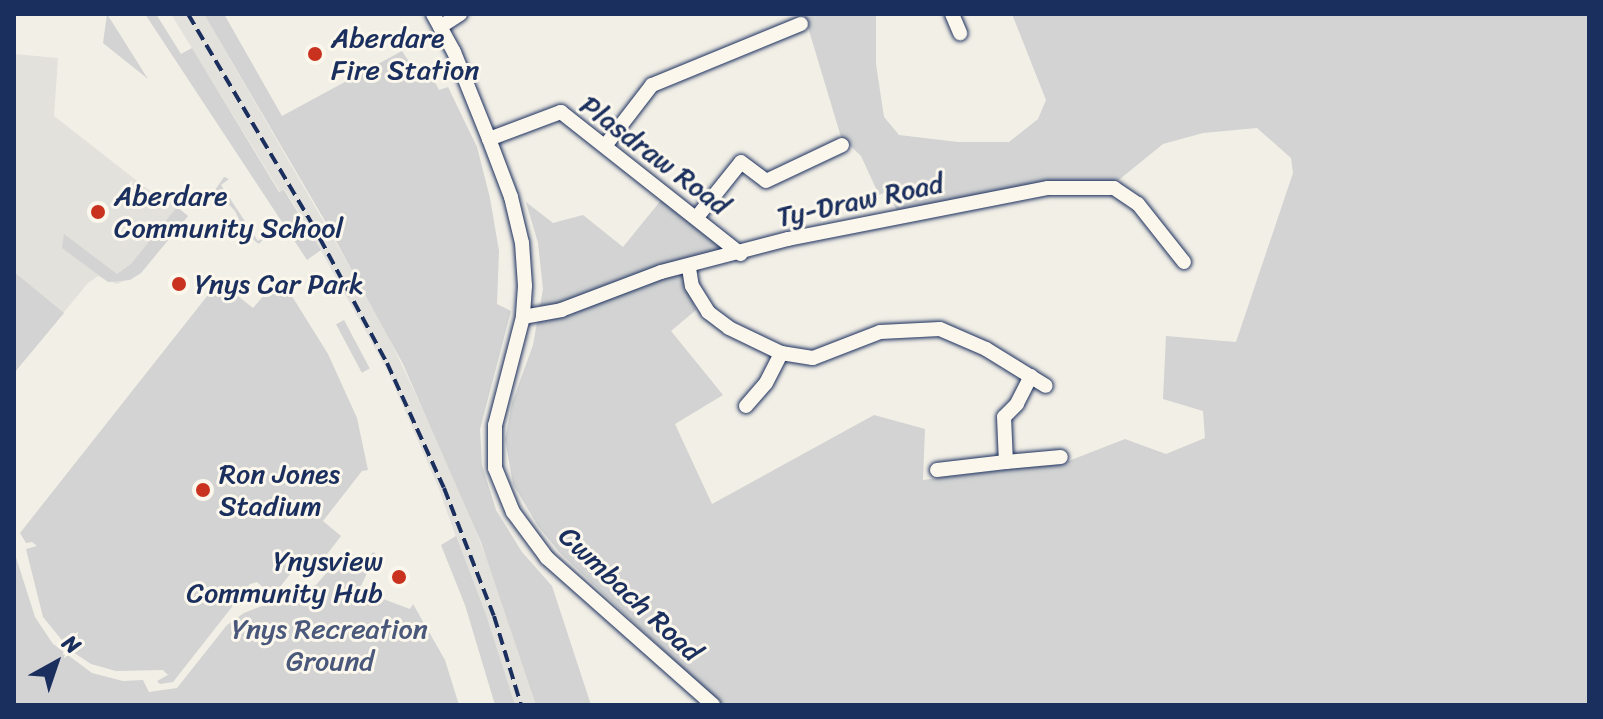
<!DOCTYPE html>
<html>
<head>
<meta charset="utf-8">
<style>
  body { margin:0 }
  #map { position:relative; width:1603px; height:719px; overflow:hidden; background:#f2efe6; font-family:Sriracha,sans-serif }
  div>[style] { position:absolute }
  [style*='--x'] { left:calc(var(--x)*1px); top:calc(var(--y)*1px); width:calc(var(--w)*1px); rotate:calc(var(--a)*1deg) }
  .built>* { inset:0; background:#e2e1dc }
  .green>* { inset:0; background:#d2d3d2; transform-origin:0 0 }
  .roads { filter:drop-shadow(0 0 2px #1b2f5e) drop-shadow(0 0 2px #1b2f5e) }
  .minor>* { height:14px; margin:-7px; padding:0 7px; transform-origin:7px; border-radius:7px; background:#fbf7ec }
  .rail>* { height:4px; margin-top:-2px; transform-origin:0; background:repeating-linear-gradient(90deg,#1b2f5e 0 12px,transparent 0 18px) }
  .dots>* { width:22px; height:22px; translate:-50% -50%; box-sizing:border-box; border:4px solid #fbf7ec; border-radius:50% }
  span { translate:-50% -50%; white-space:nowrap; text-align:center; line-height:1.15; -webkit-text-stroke:6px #fbf7ec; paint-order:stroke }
  .poi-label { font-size:28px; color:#1b2f5e }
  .left { translate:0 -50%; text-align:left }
  .right { translate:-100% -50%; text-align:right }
  .street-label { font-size:28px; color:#1b2f5e }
  .park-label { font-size:28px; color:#49587b }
  .frame { position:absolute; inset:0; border:16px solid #1b2f5e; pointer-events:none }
  .north { position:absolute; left:16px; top:623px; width:80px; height:80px; -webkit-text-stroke:6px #fbf7ec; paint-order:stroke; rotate:40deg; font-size:22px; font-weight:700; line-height:32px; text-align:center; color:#1b2f5e }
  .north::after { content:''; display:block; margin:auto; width:28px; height:36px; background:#1b2f5e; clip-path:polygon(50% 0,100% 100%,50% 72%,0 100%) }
</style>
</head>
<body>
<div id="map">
  <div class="built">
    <i style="clip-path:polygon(171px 14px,204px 14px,381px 321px,456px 479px,503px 601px,536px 705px,515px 705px,439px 489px,388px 372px,309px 229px,285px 190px,280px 192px)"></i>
    <i style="clip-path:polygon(14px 54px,58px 58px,54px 116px,159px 198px,162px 195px,188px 216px,141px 273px,117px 284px,98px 276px,88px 283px,14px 373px)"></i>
  </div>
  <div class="green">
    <i style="clip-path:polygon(107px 14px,148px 79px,103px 43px)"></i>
    <i style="clip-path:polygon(145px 14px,156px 14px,181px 54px,192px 48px,279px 192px,284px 190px,321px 250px,307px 260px)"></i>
    <i style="clip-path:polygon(204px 14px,224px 14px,282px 116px,402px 51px,419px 77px,429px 70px,439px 90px,448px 87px,477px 147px,490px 198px,499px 251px,497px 304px,511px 311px,480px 429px,482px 465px,496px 510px,522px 552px,552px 586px,591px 705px,536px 705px,481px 542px,403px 364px,325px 221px)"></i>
    <i style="clip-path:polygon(804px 14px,876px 14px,876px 64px,884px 117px,899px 135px,958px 142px,1009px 142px,1038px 119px,1046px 100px,1012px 14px,1589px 14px,1589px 705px,722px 705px,560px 553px,538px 526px,513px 484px,505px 439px,512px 403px,533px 345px,543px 289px,538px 243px,526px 202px,553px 223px,583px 215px,623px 247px,662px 199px,726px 251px,677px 262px,696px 310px,671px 331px,723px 395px,675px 424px,712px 504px,874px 415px,925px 429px,923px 480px,1066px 462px,1125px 439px,1166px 454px,1205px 438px,1203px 411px,1163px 399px,1166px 336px,1236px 342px,1293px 173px,1291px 158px,1257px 128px,1203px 133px,1163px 144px,1115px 183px,897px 211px,888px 191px,879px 195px,861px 156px,841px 137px)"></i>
    <i style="clip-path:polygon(224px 177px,229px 179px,221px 185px,258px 241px,266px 236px,259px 244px,246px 234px,235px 211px,215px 190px)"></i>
    <i style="clip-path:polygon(177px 207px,188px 216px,141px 273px,130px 280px,108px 282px,62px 248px,64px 234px,117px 274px,131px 264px)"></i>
    <i style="clip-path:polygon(14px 272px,64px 313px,14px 373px)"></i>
    <i style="clip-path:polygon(280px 277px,328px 354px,357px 418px,368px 470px,362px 471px,323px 521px,341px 536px,311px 575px,297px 565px,273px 596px,257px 582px,250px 584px,173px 682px,160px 684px,157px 681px,168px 675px,163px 670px,116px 671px,91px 664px,70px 650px,43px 617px,26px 549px,37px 546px,32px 542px,26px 543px,20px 533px,219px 281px,253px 308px)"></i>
    <i style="left:344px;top:320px;width:55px;height:9px;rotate:62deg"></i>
    <i style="clip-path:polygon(456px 536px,486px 615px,515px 705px,495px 705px,465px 605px,441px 545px)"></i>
    <i style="clip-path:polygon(346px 550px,365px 562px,373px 552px,376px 554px,359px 590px,410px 609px,413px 604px,445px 660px,459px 705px,14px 705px,14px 551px,35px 617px,53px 644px,92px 673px,123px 681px,143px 680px,149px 692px,177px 688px,227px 625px,244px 613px,316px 585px)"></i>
  </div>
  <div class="roads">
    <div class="minor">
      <i style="--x:433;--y:14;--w:43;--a:61.1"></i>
      <i style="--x:454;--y:52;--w:94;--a:68.1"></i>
      <i style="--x:489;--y:139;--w:62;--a:69.2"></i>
      <i style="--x:511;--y:197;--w:47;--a:76.6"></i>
      <i style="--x:522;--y:243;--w:43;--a:86"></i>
      <i style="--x:525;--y:286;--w:31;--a:94"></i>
      <i style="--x:523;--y:317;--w:112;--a:104.5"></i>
      <i style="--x:495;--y:425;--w:43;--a:90"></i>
      <i style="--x:495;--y:468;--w:48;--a:67.8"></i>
      <i style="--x:513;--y:512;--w:57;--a:53.5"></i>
      <i style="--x:547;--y:558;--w:222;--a:41.5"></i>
      <i style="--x:952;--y:14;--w:21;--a:67"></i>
      <i style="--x:440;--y:27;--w:24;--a:-33"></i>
      <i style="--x:489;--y:139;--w:77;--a:-20.6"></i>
      <i style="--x:561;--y:112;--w:229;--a:38.3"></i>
      <i style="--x:605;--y:146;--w:77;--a:-52.4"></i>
      <i style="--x:652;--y:85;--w:161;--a:-22.3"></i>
      <i style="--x:697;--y:217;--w:70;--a:-51.3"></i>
      <i style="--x:741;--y:162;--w:31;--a:37"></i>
      <i style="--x:766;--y:181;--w:84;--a:-25.3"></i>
      <i style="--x:689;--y:268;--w:18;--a:81"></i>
      <i style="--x:692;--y:286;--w:31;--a:58"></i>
      <i style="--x:708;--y:312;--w:26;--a:37"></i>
      <i style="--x:729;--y:328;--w:58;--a:25.7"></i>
      <i style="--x:781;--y:353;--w:32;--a:9"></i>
      <i style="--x:813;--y:358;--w:72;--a:-21.2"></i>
      <i style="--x:880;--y:332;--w:60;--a:-2.9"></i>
      <i style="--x:940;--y:329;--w:50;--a:23.5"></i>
      <i style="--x:986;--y:349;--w:70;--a:31.7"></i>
      <i style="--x:523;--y:317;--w:39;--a:-10"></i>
      <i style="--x:561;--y:310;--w:107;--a:-20.8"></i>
      <i style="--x:661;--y:272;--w:131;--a:-14.6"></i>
      <i style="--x:788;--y:239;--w:265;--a:-11.1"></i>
      <i style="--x:1048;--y:188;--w:66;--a:0"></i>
      <i style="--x:1114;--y:188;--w:29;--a:34"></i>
      <i style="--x:1138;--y:204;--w:74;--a:51.6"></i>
      <i style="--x:1031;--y:376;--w:31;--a:117"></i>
      <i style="--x:1017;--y:404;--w:18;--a:135"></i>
      <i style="--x:1004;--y:417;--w:45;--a:87.5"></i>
      <i style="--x:1006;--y:462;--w:55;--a:-5.2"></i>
      <i style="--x:746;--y:406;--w:30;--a:-49"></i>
      <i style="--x:766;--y:383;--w:34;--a:-63"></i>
      <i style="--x:937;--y:470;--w:69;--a:-6.6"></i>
    </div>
  </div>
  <div class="rail">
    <i style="--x:188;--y:14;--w:242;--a:59.4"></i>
    <i style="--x:311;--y:222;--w:160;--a:61.7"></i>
    <i style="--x:387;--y:363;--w:137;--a:65.5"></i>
    <i style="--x:444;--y:488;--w:137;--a:68.7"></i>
    <i style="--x:494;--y:616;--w:93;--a:73.1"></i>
  </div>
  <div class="dots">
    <i style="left:315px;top:54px;background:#c8321e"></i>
    <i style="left:98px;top:212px;background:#c8321e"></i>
    <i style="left:179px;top:284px;background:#c8321e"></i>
    <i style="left:203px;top:490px;background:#c8321e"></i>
    <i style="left:399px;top:577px;background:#c8321e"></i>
  </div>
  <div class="poi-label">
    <span class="left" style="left:331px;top:54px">Aberdare<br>Fire Station</span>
    <span class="left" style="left:114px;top:212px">Aberdare<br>Community School</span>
    <span class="left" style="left:195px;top:284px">Ynys Car Park</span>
    <span class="left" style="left:219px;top:490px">Ron Jones<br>Stadium</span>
    <span class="right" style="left:383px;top:577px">Ynysview<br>Community Hub</span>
  </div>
  <div class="street-label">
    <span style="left:655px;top:155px;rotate:37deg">Plasdraw Road</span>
    <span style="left:860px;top:200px;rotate:-12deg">Ty-Draw Road</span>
    <span style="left:630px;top:594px;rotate:43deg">Cwmbach Road</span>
  </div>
  <div class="park-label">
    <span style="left:330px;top:645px">Ynys Recreation<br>Ground</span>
  </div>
  <div class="frame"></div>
  <div class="north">N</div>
</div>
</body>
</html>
